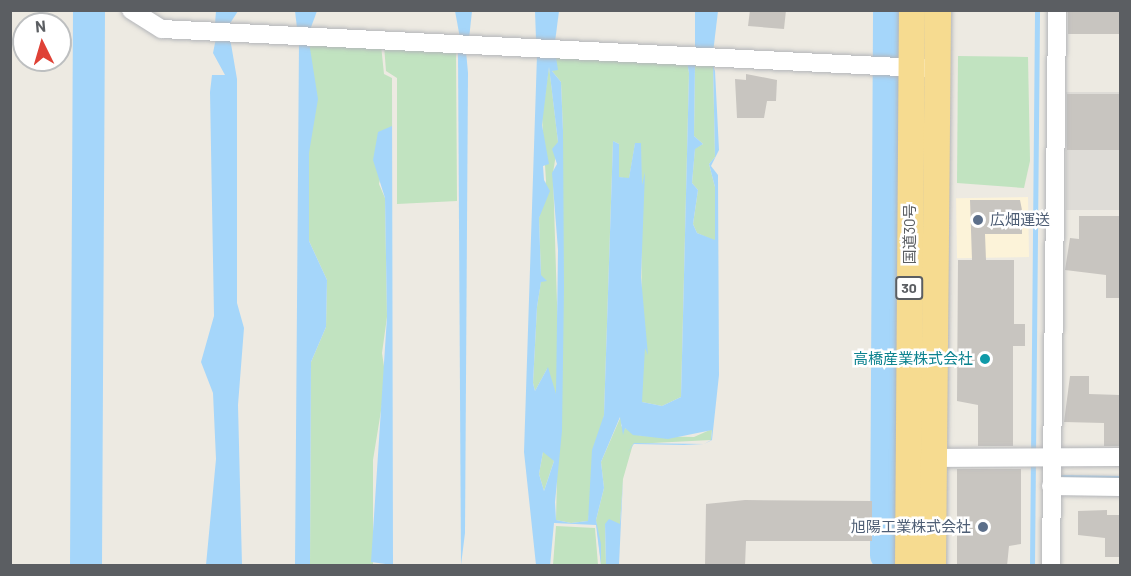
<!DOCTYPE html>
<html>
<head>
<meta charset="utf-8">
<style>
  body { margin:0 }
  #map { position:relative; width:1131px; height:576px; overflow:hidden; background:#edeae2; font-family:Barlow,"Noto Sans JP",sans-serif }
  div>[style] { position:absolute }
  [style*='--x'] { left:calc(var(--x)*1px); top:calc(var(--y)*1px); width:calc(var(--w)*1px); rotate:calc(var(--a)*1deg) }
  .commercial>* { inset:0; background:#fcf3d9; transform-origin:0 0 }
  .industrial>* { inset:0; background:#dedcd7; transform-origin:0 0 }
  .green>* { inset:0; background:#c1e3c0 }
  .water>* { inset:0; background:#a5d6fa }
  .stream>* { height:5px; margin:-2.5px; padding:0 2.5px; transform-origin:2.5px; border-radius:2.5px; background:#a5d6fa }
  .river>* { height:32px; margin:-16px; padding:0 16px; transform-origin:16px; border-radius:16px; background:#a5d6fa }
  .building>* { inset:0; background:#c8c5c0; transform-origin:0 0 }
  .roads { filter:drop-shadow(0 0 2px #b3b5b9) drop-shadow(0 0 2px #b3b5b9) }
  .minor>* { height:18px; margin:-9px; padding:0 9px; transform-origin:9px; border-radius:9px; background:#fff }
  .highway>* { height:26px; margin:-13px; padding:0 13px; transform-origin:13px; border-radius:13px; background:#f6db90 }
  .dots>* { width:16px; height:16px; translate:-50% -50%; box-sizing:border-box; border:3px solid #fff; border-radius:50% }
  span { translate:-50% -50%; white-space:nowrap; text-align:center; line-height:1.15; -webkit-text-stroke:5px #fff; paint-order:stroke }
  .shield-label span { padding:2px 4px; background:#fff; border:2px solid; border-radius:4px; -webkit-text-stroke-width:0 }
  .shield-label { font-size:14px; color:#5b5e62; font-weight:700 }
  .service-label { font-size:15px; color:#4e5e75 }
  .left { translate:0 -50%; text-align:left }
  .right { translate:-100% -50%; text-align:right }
  .street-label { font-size:15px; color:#5b5e62 }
  .culture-label { font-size:15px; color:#0d838f }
  .frame { position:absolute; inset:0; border:12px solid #5b5e62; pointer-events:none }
  .north { position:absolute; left:12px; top:12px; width:60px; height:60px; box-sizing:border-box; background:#fff; border:2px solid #bdbfc0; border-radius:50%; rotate:355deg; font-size:16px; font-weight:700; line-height:24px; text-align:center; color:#5b5e62 }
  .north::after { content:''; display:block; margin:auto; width:21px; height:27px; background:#df4136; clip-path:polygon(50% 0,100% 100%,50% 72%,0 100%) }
</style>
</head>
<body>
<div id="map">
  <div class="commercial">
    <i style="left:1028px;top:197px;width:60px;height:72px;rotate:89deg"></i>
  </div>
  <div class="industrial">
    <i style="left:1066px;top:92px;width:54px;height:118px"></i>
  </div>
  <div class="green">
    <i style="clip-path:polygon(309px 41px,381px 45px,384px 74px,392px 78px,392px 126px,379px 184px,385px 198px,387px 317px,382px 353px,386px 380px,373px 460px,373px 565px,310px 565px,311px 362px,326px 327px,327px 280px,309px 241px)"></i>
    <i style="clip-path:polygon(384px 45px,456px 49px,457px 201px,397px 204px,397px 78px,386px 71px)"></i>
    <i style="clip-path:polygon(556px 56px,687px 62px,689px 73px,681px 397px,662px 406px,642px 402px,641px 144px,635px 144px,629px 179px,619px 177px,619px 144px,613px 141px,604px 415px,588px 521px,571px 523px,556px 520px,559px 391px,555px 394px,549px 385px,547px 369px,535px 391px,533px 383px,537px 307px,541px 281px,546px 281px,541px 276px,539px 218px,546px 181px,542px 118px,549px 66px,558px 142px,553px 173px,559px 368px,563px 131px,561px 82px,552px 71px)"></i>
    <i style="clip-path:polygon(958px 56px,1028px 57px,1030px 161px,1024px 188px,957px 183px)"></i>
    <i style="clip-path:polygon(713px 64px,715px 157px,709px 164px,715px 187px,715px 241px,697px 233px,693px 224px,698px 190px,692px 183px,695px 148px,703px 144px,694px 136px,695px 65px)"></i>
    <i style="clip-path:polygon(621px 416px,621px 426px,641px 436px,694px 437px,712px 429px,711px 440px,633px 444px,623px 479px,620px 524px,605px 524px,606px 565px,601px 565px,596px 520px,604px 488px,601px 462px)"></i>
    <i style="clip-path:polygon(543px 452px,550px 452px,554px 461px,544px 491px,539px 474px)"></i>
    <i style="clip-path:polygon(556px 526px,595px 528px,598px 565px,553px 565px)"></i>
  </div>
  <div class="water">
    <i style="clip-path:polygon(216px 11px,238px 11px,229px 25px,215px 24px)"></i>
    <i style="clip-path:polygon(295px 11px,317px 11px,310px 30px,297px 28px)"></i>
    <i style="clip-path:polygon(455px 11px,472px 11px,469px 39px,460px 38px)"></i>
    <i style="clip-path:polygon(535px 11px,559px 11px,555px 42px,536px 39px)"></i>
    <i style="clip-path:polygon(695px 11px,718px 11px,713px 53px,695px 50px)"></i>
    <i style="clip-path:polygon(216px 38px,230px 38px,237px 79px,237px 303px,244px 328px,238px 405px,242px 565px,206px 565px,216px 459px,213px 393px,201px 362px,214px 316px,210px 92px,212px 75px,225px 75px,213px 53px)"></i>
    <i style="clip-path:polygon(299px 41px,381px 45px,384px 74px,392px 78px,393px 565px,371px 562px,387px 317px,385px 198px,373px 160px,378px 132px,392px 126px,392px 78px,384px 74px,381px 45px,309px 42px,318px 99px,309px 153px,309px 241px,327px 280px,326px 327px,311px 362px,310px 565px,295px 566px)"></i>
    <i style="clip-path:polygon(458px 51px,466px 51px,468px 73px,465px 533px,461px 565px)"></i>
    <i style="clip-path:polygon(evenodd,537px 55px,713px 64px,715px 71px,719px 150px,711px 166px,718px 175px,719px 375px,712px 440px,704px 444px,684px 445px,634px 444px,627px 453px,627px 475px,623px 479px,619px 565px,606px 565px,605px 524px,609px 519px,620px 524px,623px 479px,627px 475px,627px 453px,634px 443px,704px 444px,711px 440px,712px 430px,668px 439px,633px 435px,625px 428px,623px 435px,620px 417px,601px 462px,604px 488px,596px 520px,601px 544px,601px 565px,596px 525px,554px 523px,550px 566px,536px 565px,524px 452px,537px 55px,556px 57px,687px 62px,689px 73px,681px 397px,662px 406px,642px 402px,645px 348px,648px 355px,641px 277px,645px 172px,642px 185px,641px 143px,635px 143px,629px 178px,619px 177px,619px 144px,613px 141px,604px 415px,592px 450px,588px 521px,571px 523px,556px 520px,555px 502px,562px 431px,564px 288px,563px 131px,561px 82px,552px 71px,558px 70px,556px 57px,537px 55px,713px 64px,715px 157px,709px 164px,715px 187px,715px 240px,697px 233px,693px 224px,698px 190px,692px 183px,695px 149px,703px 144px,694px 136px,695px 65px,713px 64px,537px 55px,549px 67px,558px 142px,552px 149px,557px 164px,552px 173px,558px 250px,556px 394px,548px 367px,535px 391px,533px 383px,537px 307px,541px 282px,547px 281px,541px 275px,539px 218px,550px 191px,544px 180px,543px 166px,549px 164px,542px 125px,549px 67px,537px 55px,543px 452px,554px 461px,544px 491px,539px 474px,543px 452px)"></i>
  </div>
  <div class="stream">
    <i style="--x:1058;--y:477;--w:62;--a:0.9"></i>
    <i style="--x:886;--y:555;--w:11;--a:90"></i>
    <i style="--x:1032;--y:566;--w:556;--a:-89.48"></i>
  </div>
  <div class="river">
    <i style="--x:886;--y:555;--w:545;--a:-89.68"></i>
    <i style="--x:86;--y:566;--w:556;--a:-89.69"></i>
  </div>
  <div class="building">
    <i style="clip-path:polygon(750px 10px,786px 10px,784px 29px,748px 26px)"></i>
    <i style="left:1068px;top:10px;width:52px;height:24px"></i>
    <i style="clip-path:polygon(746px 74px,777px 80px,776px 101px,767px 101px,764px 118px,737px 118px,735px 79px,746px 80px)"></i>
    <i style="left:1067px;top:94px;width:53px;height:56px"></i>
    <i style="clip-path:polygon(970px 200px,1020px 200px,1022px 210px,1022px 234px,985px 234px,986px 260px,1014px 260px,1014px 324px,1025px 324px,1025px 346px,1013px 346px,1013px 446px,978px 446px,978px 405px,957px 401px,958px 260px,972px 260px)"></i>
    <i style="clip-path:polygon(1079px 216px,1120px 216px,1120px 298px,1106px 298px,1106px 275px,1065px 270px,1070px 238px,1079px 239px)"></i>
    <i style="clip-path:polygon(1070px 376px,1089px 376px,1089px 394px,1120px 395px,1120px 446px,1104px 446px,1104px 423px,1064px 422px)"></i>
    <i style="clip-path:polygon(957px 469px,1021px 469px,1021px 544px,1009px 546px,1007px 566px,957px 566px)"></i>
    <i style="clip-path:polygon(745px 500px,872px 501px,872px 541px,746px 541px,745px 566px,705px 566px,706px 504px)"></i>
    <i style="clip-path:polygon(1107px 510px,1107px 515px,1120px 515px,1120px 557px,1105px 557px,1105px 538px,1078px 535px,1078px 511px)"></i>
  </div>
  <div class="roads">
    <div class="minor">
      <i style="--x:131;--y:10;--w:36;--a:32"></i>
      <i style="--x:162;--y:29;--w:776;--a:2.95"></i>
      <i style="--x:924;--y:458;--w:196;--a:-0.3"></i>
      <i style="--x:1051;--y:486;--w:69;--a:0.8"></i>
      <i style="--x:1051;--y:566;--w:556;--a:-89.38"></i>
    </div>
    <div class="highway">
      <i style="--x:908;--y:566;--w:556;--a:-89.59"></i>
      <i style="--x:933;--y:566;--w:556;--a:-89.48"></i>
    </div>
  </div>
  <div class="dots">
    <i style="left:978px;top:220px;background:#5c6f8a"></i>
    <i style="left:985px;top:359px;background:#0f9aa8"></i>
    <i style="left:983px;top:527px;background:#5c6f8a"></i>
  </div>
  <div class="shield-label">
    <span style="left:909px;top:288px">30</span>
  </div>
  <div class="service-label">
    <span class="left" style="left:990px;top:220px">広畑運送</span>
    <span class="right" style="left:971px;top:527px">旭陽工業株式会社</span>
  </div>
  <div class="street-label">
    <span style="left:910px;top:234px;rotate:-90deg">国道30号</span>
  </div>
  <div class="culture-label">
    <span class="right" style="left:973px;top:359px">高橋産業株式会社</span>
  </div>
  <div class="frame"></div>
  <div class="north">N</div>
</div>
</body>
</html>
